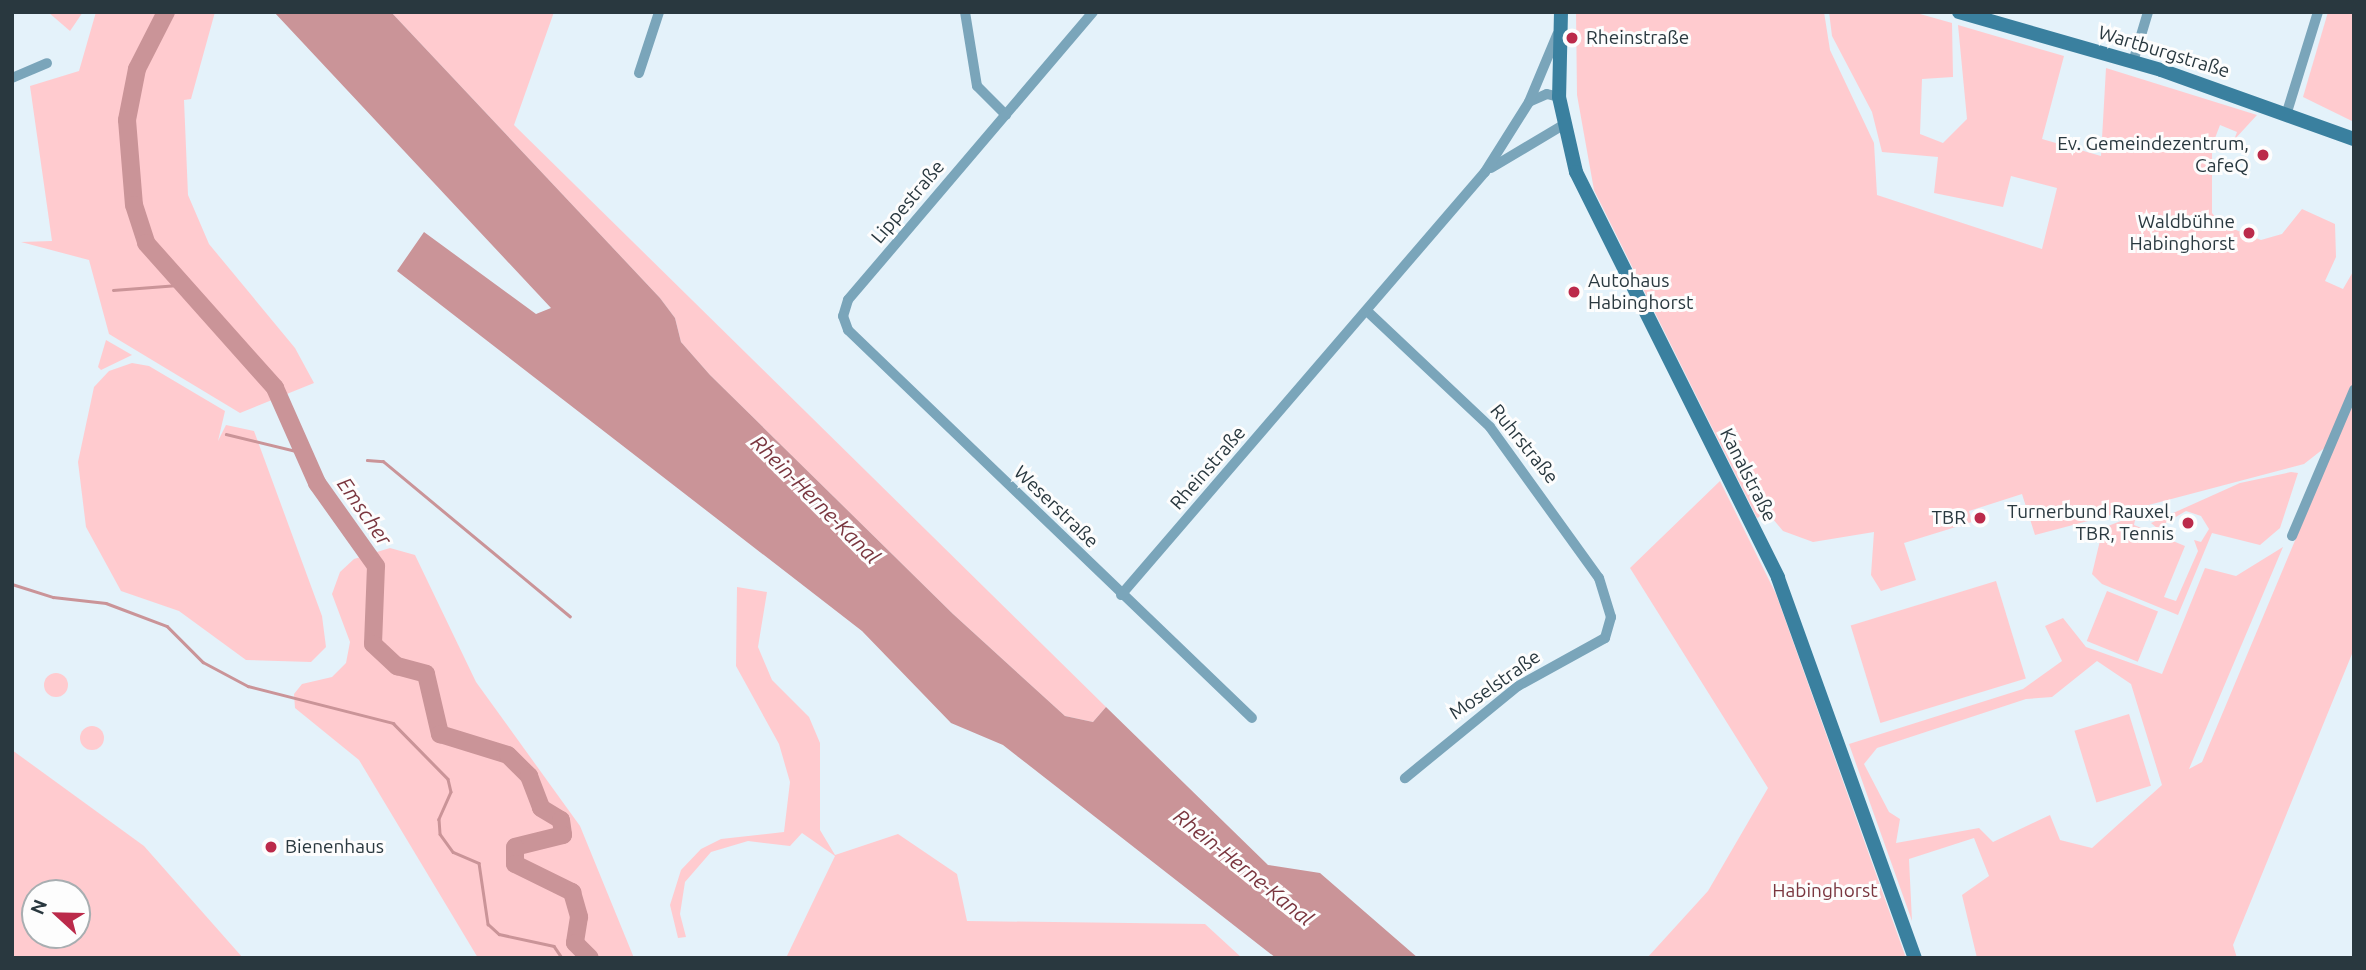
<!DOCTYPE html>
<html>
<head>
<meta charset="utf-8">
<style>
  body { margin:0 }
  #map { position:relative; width:2366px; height:970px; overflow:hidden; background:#e4f2fa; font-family:Ubuntu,sans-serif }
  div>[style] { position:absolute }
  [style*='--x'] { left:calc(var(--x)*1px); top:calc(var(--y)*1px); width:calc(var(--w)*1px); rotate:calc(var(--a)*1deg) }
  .green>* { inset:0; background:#ffcbcf; transform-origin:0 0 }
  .round { border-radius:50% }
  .water>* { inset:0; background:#ca9498 }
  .stream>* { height:2.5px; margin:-1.25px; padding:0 1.25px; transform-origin:1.25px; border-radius:1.25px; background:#ca9498 }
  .river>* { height:18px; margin:-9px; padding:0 9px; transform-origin:9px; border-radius:9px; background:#ca9498 }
  .minor>* { height:10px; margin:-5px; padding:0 5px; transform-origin:5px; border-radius:5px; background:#7aa5ba }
  .secondary>* { height:14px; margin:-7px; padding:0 7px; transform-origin:7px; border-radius:7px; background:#3a809f }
  .dots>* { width:19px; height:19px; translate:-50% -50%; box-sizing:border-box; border:4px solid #fdfdfd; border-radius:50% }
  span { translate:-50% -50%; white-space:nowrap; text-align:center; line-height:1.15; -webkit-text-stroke:6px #fdfdfd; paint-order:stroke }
  .poi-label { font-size:19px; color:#29383f }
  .left { translate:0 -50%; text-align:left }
  .right { translate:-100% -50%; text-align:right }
  .street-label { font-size:19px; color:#29383f }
  .park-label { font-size:19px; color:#7a363f }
  .water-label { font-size:21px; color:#7a363f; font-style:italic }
  .frame { position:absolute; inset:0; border:14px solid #29383f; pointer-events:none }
  .north { position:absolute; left:21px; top:879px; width:70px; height:70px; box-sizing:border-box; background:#fdfdfd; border:2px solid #a8aeb1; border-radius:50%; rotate:292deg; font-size:19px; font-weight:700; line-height:28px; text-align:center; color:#29383f }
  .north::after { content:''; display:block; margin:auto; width:24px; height:32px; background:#bb2a4a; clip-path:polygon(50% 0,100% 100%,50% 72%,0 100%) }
</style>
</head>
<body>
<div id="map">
  <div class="green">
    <i style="clip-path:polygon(48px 12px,83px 12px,70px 31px)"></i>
    <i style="clip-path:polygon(96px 12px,215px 12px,191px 99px,184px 100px,188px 195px,209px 244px,295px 348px,314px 383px,240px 413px,109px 334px,89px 260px,21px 242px,52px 241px,30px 86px,79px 71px)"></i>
    <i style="clip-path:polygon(391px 12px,554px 12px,514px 125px,1106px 707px,1093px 722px,1065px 716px,953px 614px,710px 375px,681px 342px,675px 318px,660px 298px)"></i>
    <i style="clip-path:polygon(1576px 12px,1824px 12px,1830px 50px,1874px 143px,1877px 195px,2042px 249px,2057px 188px,2011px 176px,2003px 207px,1934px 193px,1938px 157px,1882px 152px,1872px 112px,1832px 36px,1829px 12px,1913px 12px,1952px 23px,1953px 77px,1922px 79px,1920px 134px,1943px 143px,1967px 119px,1958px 25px,2064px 56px,2042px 139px,2101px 156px,2106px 68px,2257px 115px,2234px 140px,2237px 132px,2220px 125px,2212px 146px,2212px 213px,2221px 224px,2261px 240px,2282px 234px,2302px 209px,2335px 224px,2336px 257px,2325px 281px,2343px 289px,2354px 270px,2354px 385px,2327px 446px,2304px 464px,2035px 535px,2022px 494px,1969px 511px,1972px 522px,1904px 543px,1916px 580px,1881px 591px,1871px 575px,1874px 532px,1813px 542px,1783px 531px,1768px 513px,1757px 518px,1594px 190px,1577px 95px)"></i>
    <i style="clip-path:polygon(2328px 12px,2354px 12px,2354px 122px,2303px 97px)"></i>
    <i style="clip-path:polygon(106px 340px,132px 355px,101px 370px,98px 367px)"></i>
    <i style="clip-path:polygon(132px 363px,149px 366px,225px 411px,218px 441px,226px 425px,254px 431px,322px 616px,326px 647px,311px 662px,246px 660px,179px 611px,121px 591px,86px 527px,78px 462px,94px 387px,109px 371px)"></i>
    <i style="clip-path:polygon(evenodd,2354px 400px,2354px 649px,2233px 945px,2237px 958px,1977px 958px,1962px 895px,1989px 876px,1974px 838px,1909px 859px,1912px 921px,1849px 744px,2023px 689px,2062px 661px,2045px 626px,2063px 618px,2086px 647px,2162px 674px,2205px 568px,2236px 576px,2283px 547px,2189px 769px,2202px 762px,2354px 400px,2097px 661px,2131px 684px,2162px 785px,2092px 848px,2060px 840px,2050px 815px,1993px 842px,1979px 828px,1896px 843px,1900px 819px,1889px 812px,1864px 764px,1877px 748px,2026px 699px,2052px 697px,2097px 661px)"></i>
    <i style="clip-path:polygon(2291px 472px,2298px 473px,2280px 528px,2260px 545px,2212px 533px,2178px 615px,2102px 584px,2092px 574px,2103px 528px,2136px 515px,2134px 525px,2185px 546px,2164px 597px,2176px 601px,2198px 551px,2194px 540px,2201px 542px,2209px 529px,2201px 516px,2186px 511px,2157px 528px,2151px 523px,2240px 483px)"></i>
    <i style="clip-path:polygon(1720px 481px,1776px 594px,1906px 958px,1647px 958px,1708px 891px,1768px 788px,1630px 568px)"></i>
    <i style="clip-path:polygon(390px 548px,415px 555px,476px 682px,580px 826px,634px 958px,478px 958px,359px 760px,295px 708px,294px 694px,302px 684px,332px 677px,346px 663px,350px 642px,332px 594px,340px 572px,354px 559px)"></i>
    <i style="left:1996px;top:581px;width:102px;height:152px;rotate:73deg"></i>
    <i style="clip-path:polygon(737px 587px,767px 592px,758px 647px,772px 680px,809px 717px,820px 743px,820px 830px,835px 855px,898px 834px,957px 874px,967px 921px,1205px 924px,1242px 958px,786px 958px,835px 856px,802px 833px,790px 846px,748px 841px,711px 852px,685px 882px,680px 914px,686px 937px,678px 938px,670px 905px,681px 870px,701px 849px,721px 839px,784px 832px,790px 782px,779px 744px,736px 666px)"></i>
    <i style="left:2107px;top:591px;width:55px;height:54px;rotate:22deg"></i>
    <i class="round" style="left:44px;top:673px;width:24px;height:24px"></i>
    <i style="left:2129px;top:714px;width:75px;height:57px;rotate:73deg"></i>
    <i class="round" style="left:80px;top:726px;width:24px;height:24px"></i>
    <i style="clip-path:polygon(evenodd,12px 750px,144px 846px,243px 958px,12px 958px,12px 750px,35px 893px,77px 893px,77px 935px,35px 935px,35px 893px)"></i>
  </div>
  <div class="water">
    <i style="clip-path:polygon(274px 12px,391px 12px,660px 298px,675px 318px,681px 342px,710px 375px,953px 614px,1065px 716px,1093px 722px,1106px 707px,1268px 865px,1320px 873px,1418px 958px,1276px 958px,1003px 745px,951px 723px,862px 631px,397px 271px,424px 232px,536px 314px,551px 308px)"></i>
  </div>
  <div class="stream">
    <i style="--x:113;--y:290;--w:65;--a:-4.4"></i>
    <i style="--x:226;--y:434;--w:80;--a:13.7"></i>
    <i style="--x:367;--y:460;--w:16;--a:4"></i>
    <i style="--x:383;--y:461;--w:243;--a:39.7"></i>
    <i style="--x:12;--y:584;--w:43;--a:17.6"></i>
    <i style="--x:53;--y:597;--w:53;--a:6.5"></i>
    <i style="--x:106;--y:603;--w:65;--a:20.7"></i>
    <i style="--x:167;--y:626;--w:51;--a:45"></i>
    <i style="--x:203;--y:662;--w:51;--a:28.1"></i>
    <i style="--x:248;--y:686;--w:150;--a:14.3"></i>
    <i style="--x:393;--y:723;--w:78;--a:45.5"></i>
    <i style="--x:448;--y:779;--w:13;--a:77"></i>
    <i style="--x:451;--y:792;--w:30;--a:114"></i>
    <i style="--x:439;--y:819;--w:15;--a:86"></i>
    <i style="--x:440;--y:834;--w:22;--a:54"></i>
    <i style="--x:453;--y:852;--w:28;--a:23"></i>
    <i style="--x:479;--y:863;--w:62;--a:81.6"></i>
    <i style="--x:488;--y:924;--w:15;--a:42"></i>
    <i style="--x:499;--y:934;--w:56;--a:12.3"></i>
    <i style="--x:554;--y:946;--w:14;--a:56"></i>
  </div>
  <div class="river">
    <i style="--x:166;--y:12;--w:64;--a:117"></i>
    <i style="--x:137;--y:69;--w:52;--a:101.1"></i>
    <i style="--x:127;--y:120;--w:85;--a:85.3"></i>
    <i style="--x:134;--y:205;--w:40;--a:72"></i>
    <i style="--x:146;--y:243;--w:194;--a:48.3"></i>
    <i style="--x:275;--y:388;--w:104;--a:66.1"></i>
    <i style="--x:317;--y:483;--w:102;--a:54.6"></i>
    <i style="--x:376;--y:566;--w:78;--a:92.2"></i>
    <i style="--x:373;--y:644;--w:33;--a:43"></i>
    <i style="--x:397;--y:666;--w:30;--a:15"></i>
    <i style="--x:426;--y:674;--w:62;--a:76.9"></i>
    <i style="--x:440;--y:734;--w:71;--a:17.2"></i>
    <i style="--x:508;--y:755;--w:30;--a:45"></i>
    <i style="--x:529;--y:776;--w:34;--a:69"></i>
    <i style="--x:541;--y:808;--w:23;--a:31"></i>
    <i style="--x:561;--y:820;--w:15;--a:82"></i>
    <i style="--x:563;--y:835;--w:49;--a:166"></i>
    <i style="--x:515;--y:847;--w:17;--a:90"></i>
    <i style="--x:515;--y:864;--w:64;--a:26.2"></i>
    <i style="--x:572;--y:892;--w:26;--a:74"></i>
    <i style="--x:579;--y:917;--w:26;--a:99"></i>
    <i style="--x:575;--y:943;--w:21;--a:45"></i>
  </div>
  <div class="minor">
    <i style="--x:965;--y:12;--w:75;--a:80.8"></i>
    <i style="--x:977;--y:86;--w:41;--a:45"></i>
    <i style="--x:1093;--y:12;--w:378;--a:130.4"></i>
    <i style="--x:848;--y:300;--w:17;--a:107"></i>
    <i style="--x:843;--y:316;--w:15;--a:70"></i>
    <i style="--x:848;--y:330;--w:560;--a:43.84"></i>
    <i style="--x:2133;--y:62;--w:52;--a:-73.3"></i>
    <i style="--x:639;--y:73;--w:64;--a:-71.8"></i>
    <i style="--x:12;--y:78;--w:38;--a:-23"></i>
    <i style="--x:1531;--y:101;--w:17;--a:-24"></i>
    <i style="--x:1547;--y:94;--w:12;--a:14"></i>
    <i style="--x:2287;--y:112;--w:105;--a:-72.8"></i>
    <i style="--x:1491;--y:168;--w:84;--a:-30.8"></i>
    <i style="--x:1367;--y:311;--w:169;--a:43.3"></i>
    <i style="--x:1490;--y:427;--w:186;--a:54.2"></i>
    <i style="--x:1599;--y:578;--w:41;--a:72.9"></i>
    <i style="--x:1611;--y:617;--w:22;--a:106"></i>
    <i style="--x:1605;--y:638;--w:99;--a:151.1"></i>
    <i style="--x:1518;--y:686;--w:146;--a:140.8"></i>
    <i style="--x:2292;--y:536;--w:159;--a:-67"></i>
    <i style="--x:1121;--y:595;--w:558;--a:-49.29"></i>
    <i style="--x:1485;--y:172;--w:83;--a:-57.8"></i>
    <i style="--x:1529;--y:102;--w:73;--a:-67.3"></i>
  </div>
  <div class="secondary">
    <i style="--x:1561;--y:12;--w:85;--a:91.3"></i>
    <i style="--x:1559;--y:97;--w:77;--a:77.2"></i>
    <i style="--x:1576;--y:172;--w:453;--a:63.5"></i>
    <i style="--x:1778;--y:578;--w:404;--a:70.2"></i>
    <i style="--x:1959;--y:12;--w:210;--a:16"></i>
    <i style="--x:2161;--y:70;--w:205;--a:19.7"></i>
  </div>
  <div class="dots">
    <i style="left:1572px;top:38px;background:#bb2a4a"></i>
    <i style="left:2263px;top:155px;background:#bb2a4a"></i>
    <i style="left:2249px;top:233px;background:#bb2a4a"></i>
    <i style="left:1574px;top:292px;background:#bb2a4a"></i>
    <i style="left:1980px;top:518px;background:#bb2a4a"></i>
    <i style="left:2188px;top:523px;background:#bb2a4a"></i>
    <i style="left:271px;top:847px;background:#bb2a4a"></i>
  </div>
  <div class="poi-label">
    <span class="left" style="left:1586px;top:38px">Rheinstraße</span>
    <span class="right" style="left:2249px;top:155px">Ev. Gemeindezentrum,<br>CafeQ</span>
    <span class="right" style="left:2235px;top:233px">Waldbühne<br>Habinghorst</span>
    <span class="left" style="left:1588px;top:292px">Autohaus<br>Habinghorst</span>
    <span class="right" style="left:2174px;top:523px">Turnerbund Rauxel,<br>TBR, Tennis</span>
    <span class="right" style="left:1966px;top:518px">TBR</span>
    <span class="left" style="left:285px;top:847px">Bienenhaus</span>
  </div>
  <div class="street-label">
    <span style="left:2164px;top:52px;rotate:17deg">Wartburgstraße</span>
    <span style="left:908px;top:202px;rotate:-50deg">Lippestraße</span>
    <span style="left:1524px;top:444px;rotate:51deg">Ruhrstraße</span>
    <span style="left:1208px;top:468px;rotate:-49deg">Rheinstraße</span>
    <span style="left:1748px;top:475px;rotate:63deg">Kanalstraße</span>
    <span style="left:1056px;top:507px;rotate:44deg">Weserstraße</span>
    <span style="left:1495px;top:685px;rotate:-35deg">Moselstraße</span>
  </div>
  <div class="park-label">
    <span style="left:1825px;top:891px">Habinghorst</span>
  </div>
  <div class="water-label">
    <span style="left:816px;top:499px;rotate:45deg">Rhein-Herne-Kanal</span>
    <span style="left:365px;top:511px;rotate:55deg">Emscher</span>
    <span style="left:1244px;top:867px;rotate:39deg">Rhein-Herne-Kanal</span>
  </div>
  <div class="frame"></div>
  <div class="north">N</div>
</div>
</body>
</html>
